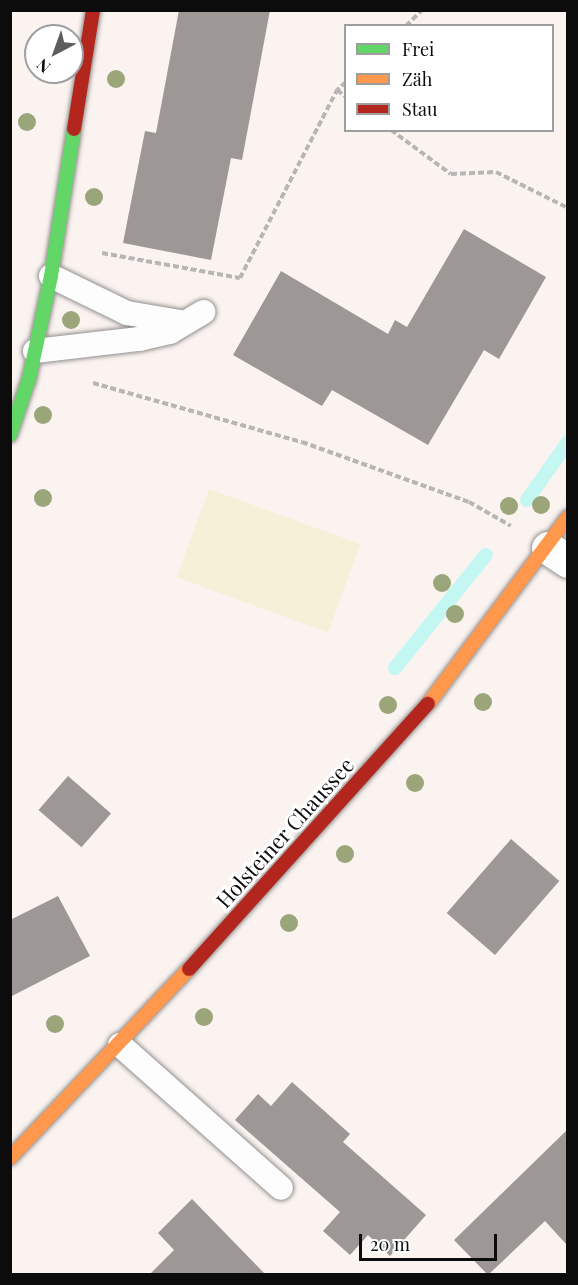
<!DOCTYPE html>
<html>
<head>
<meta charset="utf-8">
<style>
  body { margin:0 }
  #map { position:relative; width:578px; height:1285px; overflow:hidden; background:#faf3f0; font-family:"Playfair Display",serif }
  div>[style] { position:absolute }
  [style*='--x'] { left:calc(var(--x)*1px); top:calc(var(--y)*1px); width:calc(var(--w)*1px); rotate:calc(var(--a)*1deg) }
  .pitch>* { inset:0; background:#f5f0d8; transform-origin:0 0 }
  .stream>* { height:14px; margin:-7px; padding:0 7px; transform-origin:7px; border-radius:7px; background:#c4f6f2 }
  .building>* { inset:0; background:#9d9796; transform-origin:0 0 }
  .path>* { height:4px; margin-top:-2px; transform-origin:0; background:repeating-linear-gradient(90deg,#b7b6b5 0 6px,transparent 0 9px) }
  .roads { filter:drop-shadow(0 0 2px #93908f) drop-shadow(0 0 2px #93908f) }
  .lane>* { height:24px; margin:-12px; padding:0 12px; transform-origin:12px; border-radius:12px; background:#fefdfd }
  .street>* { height:33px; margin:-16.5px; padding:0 16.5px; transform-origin:16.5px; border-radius:16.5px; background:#fefdfd }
  .fast>* { height:14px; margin:-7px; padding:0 7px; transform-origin:7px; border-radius:7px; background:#63d668 }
  .slow>* { height:14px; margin:-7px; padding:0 7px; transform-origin:7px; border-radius:7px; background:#ff974d }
  .jam>* { height:14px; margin:-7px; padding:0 7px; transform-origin:7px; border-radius:7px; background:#b3261e }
  .trees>* { width:18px; height:18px; margin:-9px; border-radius:50%; background:#9aa57a }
  span { translate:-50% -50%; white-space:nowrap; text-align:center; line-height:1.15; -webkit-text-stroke:6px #fff; paint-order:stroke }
  .street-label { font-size:21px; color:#0c0c0c }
  .frame { position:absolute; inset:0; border:12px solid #0c0c0c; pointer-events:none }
  .legend { position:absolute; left:344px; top:24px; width:210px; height:108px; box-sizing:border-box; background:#fff; border:2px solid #9e9e9e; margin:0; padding:8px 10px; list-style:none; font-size:18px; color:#0c0c0c }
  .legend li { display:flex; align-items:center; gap:12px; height:30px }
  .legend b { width:30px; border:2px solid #9e9e9e }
  .north { position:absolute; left:24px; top:24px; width:60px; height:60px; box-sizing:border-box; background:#fff; border:2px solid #9e9e9e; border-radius:50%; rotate:221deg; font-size:16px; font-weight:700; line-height:24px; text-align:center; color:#0c0c0c }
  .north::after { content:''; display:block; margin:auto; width:21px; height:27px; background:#5f5d5c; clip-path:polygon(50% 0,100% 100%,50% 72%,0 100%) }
  .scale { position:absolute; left:359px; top:1234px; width:138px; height:27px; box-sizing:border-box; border:3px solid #0c0c0c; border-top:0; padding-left:8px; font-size:18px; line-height:21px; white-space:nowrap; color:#0c0c0c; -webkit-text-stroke:4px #fff; paint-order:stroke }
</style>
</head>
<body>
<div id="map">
  <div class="pitch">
    <i style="left:209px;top:489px;width:161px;height:94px;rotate:20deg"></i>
  </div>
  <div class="stream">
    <i style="--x:527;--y:500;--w:71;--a:-54.7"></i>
    <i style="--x:395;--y:668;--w:145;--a:-51.2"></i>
  </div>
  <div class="building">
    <i style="clip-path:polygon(179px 10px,270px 10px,242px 160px,231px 158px,211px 260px,123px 243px,145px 131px,156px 133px)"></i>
    <i style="clip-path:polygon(464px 229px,546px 277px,499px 359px,484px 350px,428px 445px,332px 390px,322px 406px,233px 355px,281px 271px,388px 334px,395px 320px,407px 327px)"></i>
    <i style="left:68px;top:776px;width:57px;height:45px;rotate:41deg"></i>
    <i style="left:511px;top:839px;width:64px;height:98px;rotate:41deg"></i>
    <i style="clip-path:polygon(58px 896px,90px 956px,10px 997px,10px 920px)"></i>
    <i style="clip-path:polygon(292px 1082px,350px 1134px,343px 1142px,426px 1215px,390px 1256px,368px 1235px,350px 1255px,323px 1231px,340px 1212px,235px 1120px,258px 1094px,271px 1106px)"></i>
    <i style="clip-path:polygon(567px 1130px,567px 1245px,545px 1221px,488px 1275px,454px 1240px)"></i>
    <i style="clip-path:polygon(192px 1199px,266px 1275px,149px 1275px,174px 1250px,158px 1233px)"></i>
  </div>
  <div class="path">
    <i style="--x:406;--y:26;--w:23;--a:-45"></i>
    <i style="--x:346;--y:82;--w:12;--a:138"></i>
    <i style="--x:337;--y:90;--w:11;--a:38"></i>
    <i style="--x:391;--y:130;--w:74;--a:36.3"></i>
    <i style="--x:451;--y:174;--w:45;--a:-2.5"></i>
    <i style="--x:496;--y:172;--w:80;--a:26.6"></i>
    <i style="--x:102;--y:253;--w:140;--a:10.3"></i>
    <i style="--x:240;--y:278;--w:212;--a:-62.7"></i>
    <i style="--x:93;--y:383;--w:217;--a:15.8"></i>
    <i style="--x:302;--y:442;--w:177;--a:19.8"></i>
    <i style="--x:469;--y:502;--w:48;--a:29.7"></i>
  </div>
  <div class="roads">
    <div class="lane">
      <i style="--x:51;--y:276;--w:85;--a:26"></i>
      <i style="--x:127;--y:313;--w:54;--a:9.6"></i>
      <i style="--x:35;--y:351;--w:105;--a:-6.6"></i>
      <i style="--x:139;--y:339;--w:32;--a:-13"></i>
      <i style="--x:170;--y:332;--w:39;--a:-31"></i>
      <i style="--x:120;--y:1045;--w:215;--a:41.6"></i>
    </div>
    <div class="street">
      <i style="--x:548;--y:548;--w:24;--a:33"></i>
    </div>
    <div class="fast">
      <i style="--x:10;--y:435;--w:59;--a:-71.3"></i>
      <i style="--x:29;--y:379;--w:105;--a:-77.9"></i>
      <i style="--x:51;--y:276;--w:149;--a:-81.1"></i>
    </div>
    <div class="slow">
      <i style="--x:428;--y:704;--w:234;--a:-53.2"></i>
      <i style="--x:10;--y:1158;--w:260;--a:-46.6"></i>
    </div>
    <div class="jam">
      <i style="--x:74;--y:129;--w:121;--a:-80.9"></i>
      <i style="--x:189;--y:969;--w:357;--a:-48"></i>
    </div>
  </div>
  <div class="trees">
    <i style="left:116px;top:79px"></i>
    <i style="left:27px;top:122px"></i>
    <i style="left:94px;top:197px"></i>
    <i style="left:71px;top:320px"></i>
    <i style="left:43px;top:415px"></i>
    <i style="left:43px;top:498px"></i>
    <i style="left:541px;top:505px"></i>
    <i style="left:509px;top:506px"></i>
    <i style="left:442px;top:583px"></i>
    <i style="left:455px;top:614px"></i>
    <i style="left:483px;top:702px"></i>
    <i style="left:388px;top:705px"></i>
    <i style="left:415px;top:783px"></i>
    <i style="left:345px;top:854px"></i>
    <i style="left:289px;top:923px"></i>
    <i style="left:204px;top:1017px"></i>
    <i style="left:55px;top:1024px"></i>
  </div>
  <div class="street-label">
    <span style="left:284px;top:832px;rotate:-48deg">Holsteiner Chaussee</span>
  </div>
  <div class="frame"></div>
  <ul class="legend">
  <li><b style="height:8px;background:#63d668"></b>Frei</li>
  <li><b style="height:8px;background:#ff974d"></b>Zäh</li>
  <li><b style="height:8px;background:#b3261e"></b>Stau</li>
  </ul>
  <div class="north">N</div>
  <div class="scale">20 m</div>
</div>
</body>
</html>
